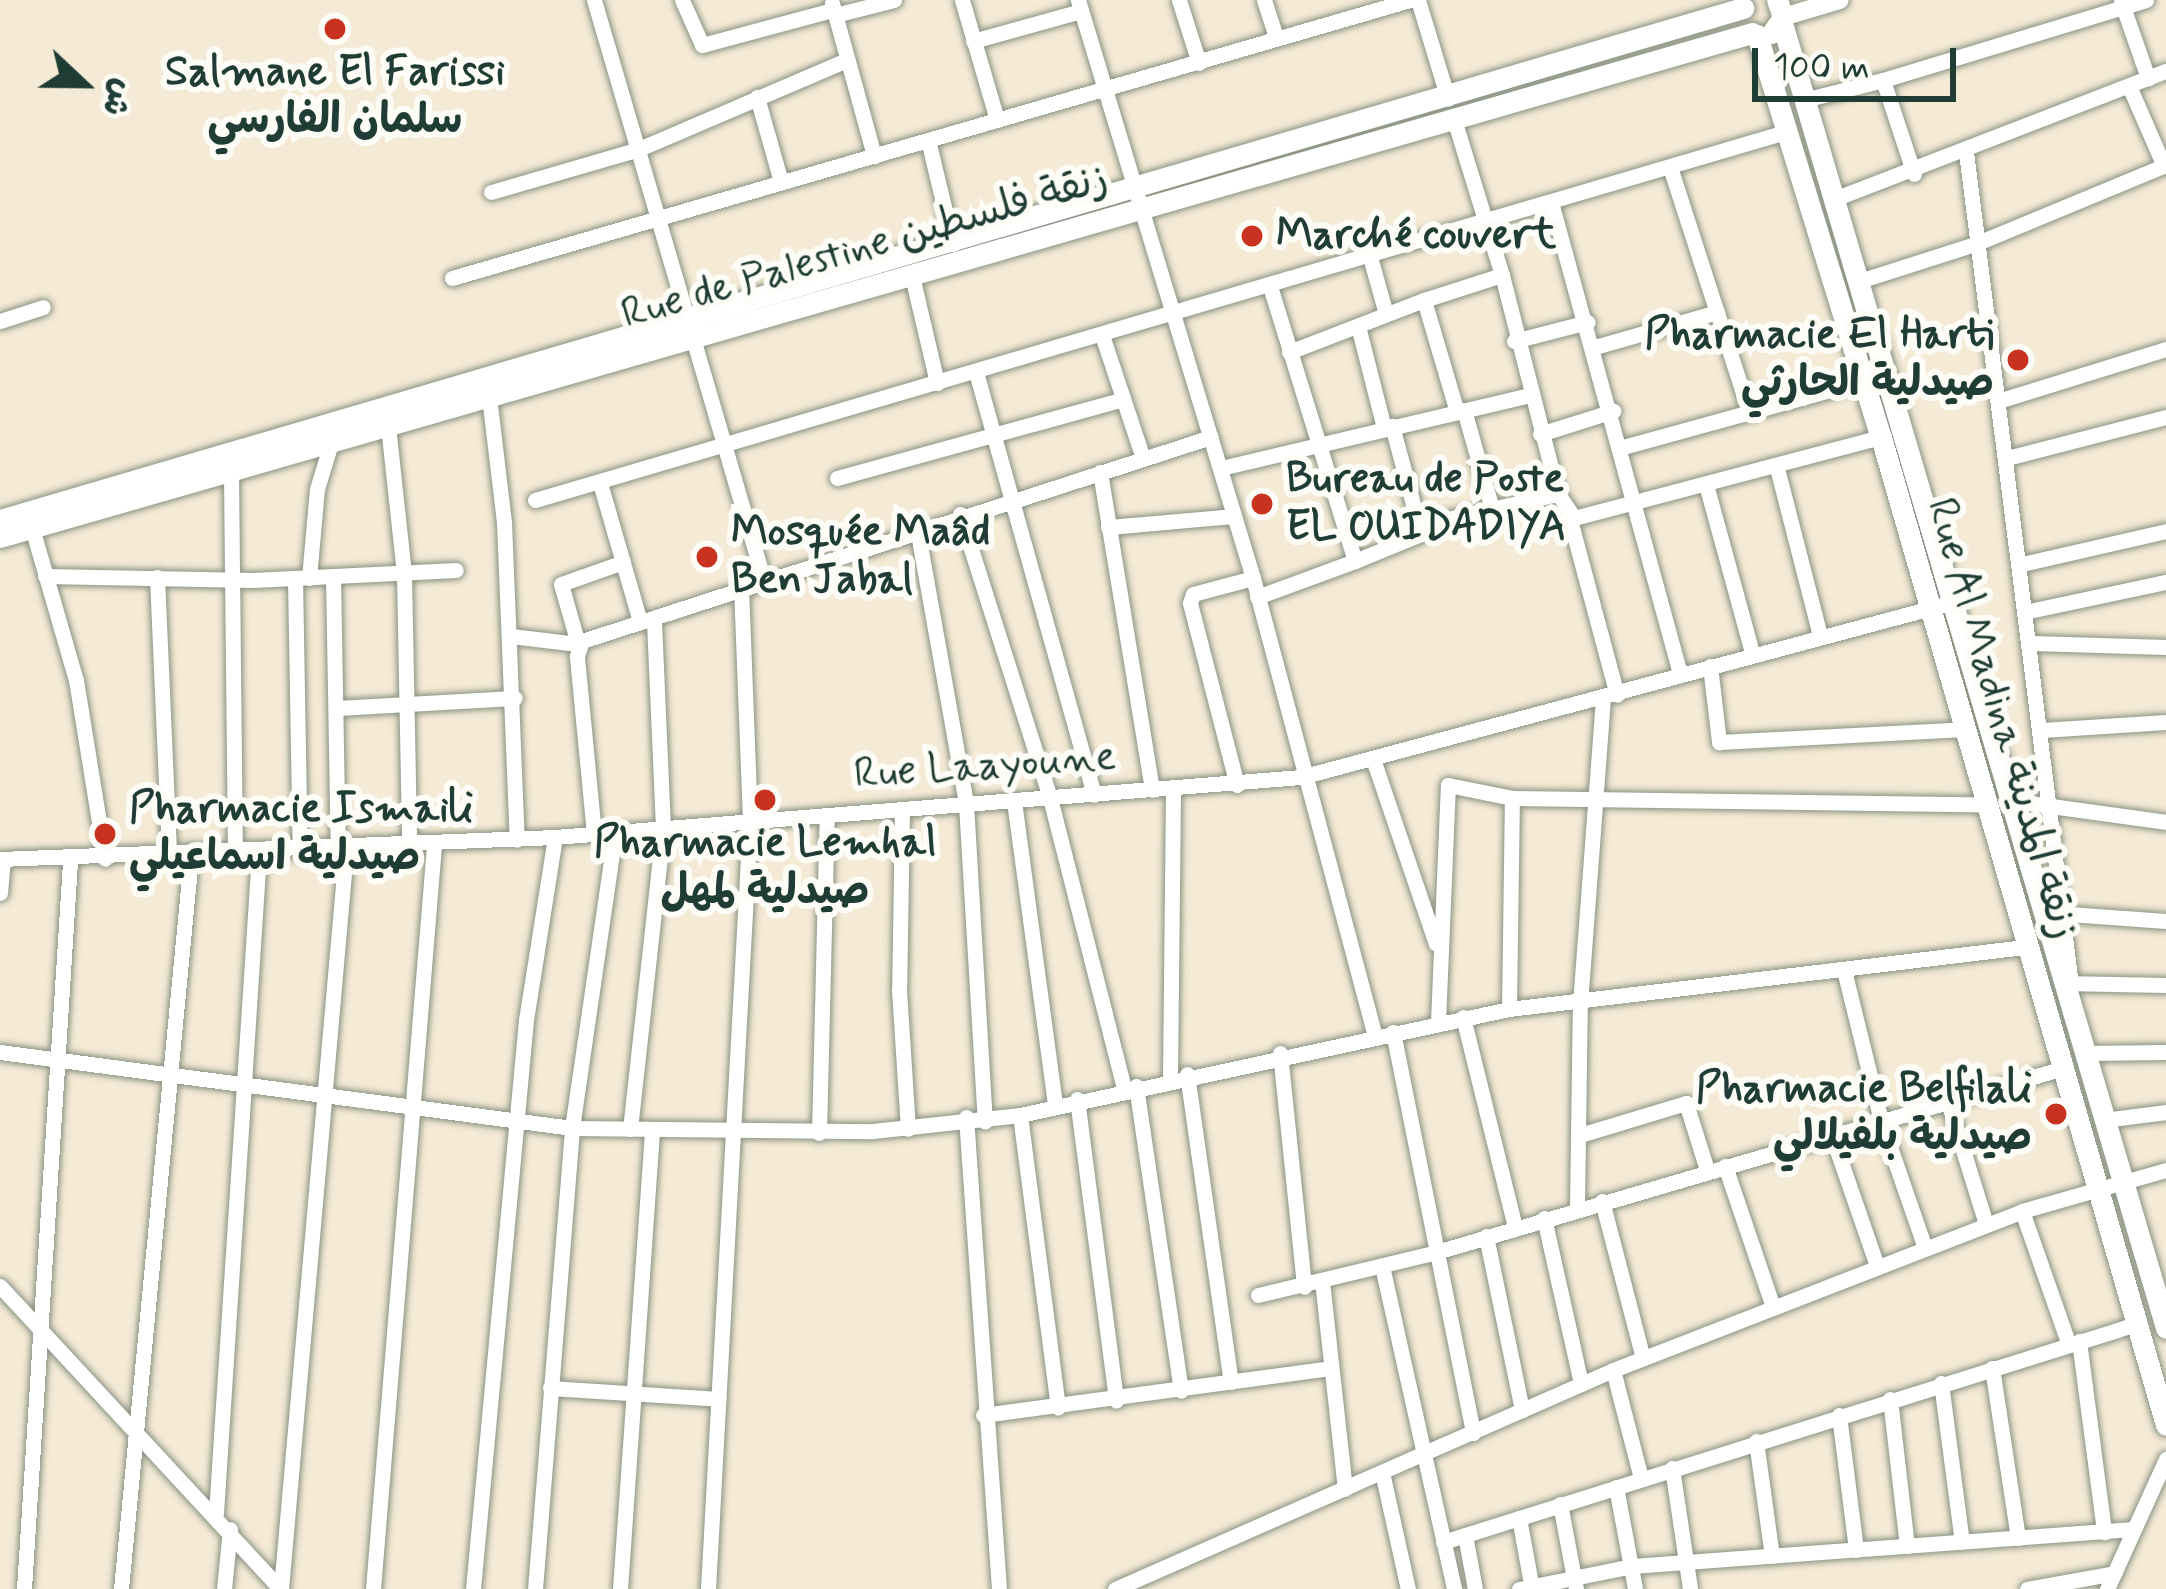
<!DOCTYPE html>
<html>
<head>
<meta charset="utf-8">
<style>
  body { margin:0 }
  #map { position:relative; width:2166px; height:1589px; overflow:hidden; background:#f4ead5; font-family:Mynerve,"Playpen Sans Arabic",sans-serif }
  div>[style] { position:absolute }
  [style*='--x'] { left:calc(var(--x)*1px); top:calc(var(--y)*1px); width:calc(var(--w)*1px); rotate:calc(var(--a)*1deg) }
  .roads { filter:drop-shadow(0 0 3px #8a9484) drop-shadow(0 0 3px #8a9484) }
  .minor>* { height:15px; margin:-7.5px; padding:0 7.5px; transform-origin:7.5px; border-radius:7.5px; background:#fff }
  .tertiary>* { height:18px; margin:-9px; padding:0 9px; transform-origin:9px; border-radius:9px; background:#fff }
  .secondary>* { height:21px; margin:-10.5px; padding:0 10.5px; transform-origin:10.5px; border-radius:10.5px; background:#fff }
  .dots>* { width:33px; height:33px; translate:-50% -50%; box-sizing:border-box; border:6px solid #fdfcf7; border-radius:50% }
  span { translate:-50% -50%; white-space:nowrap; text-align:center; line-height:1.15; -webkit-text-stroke:12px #fdfcf7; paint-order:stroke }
  .poi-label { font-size:42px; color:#1f3d34; font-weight:700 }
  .left { translate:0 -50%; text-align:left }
  .right { translate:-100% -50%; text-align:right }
  .street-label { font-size:42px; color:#1f3d34 }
  .north { position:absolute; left:24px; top:24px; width:120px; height:120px; -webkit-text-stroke:9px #fdfcf7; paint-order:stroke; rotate:112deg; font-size:33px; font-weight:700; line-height:48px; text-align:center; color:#1f3d34 }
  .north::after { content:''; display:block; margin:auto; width:42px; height:54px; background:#1f3d34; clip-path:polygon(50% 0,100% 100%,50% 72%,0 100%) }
  .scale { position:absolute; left:1752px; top:48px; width:204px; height:54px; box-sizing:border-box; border:6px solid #1f3d34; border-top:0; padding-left:15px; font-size:36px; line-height:42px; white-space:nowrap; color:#1f3d34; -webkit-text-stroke:9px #fdfcf7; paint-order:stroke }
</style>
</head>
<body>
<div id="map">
  <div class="roads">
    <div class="minor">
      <i style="--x:594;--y:0;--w:605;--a:73.69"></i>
      <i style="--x:682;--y:0;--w:49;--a:66"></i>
      <i style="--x:702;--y:45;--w:136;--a:-15"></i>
      <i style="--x:962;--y:0;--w:125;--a:73.7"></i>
      <i style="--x:1078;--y:0;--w:604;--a:73.16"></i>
      <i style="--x:1253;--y:578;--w:470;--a:75.1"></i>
      <i style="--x:1179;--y:0;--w:66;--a:72.4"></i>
      <i style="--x:1264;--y:0;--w:40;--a:72"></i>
      <i style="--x:1418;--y:0;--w:103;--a:73.1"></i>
      <i style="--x:2121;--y:1;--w:82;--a:70.7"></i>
      <i style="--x:832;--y:3;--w:159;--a:74.6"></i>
      <i style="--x:835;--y:15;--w:61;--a:-14.3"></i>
      <i style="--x:973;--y:41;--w:112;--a:-15.5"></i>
      <i style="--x:2129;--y:86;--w:87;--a:66.4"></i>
      <i style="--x:757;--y:97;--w:88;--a:74.2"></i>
      <i style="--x:1804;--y:100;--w:81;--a:-14.2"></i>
      <i style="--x:1453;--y:116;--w:166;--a:72.9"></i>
      <i style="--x:928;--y:140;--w:107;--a:76.5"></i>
      <i style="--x:1966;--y:152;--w:831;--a:82.81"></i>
      <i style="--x:1670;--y:167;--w:257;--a:72.1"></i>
      <i style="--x:1914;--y:174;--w:99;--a:-108.3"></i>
      <i style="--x:1883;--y:80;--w:275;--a:-16.9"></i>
      <i style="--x:491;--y:192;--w:154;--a:-16.2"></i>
      <i style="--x:639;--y:149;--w:226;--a:-23.2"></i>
      <i style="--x:1834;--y:199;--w:356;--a:-21.1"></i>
      <i style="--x:1551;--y:202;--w:490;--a:74.7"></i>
      <i style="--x:1370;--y:257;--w:59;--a:74.3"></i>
      <i style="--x:912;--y:276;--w:110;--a:76.8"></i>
      <i style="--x:452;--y:278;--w:998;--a:-16.18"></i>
      <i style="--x:1859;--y:281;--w:122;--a:-17.7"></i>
      <i style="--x:1975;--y:244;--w:207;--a:-22.5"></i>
      <i style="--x:1424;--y:300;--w:82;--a:-17.8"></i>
      <i style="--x:1502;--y:275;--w:226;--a:75.7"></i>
      <i style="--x:1558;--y:494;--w:29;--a:56"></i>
      <i style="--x:1574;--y:518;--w:318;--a:-14.8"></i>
      <i style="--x:0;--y:321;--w:45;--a:-18"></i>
      <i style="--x:1358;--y:326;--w:105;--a:75.7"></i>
      <i style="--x:1102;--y:335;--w:130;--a:71.6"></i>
      <i style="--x:1514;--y:341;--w:76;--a:-14.4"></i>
      <i style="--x:1595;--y:347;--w:127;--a:-16"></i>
      <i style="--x:1289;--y:352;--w:145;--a:-21.1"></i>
      <i style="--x:1424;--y:300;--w:117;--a:73.6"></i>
      <i style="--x:976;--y:372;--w:439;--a:74.4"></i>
      <i style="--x:488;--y:388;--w:135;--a:83.2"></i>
      <i style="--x:504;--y:522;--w:318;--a:87.7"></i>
      <i style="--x:1998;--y:401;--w:176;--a:-17.2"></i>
      <i style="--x:1464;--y:410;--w:103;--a:74.2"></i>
      <i style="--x:388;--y:426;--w:149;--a:83.8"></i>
      <i style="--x:404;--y:574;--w:272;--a:88.9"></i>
      <i style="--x:1540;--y:434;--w:77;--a:-17.5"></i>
      <i style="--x:1623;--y:447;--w:259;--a:-15.4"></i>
      <i style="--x:2007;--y:458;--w:164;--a:-14.5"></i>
      <i style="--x:1221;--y:468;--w:317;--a:-13.3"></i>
      <i style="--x:1777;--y:468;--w:172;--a:75.6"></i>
      <i style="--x:1100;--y:472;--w:322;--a:80.7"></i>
      <i style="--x:231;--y:474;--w:380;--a:89.4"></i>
      <i style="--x:837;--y:478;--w:297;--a:-15.4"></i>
      <i style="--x:600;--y:483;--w:145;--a:73.9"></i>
      <i style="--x:1707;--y:488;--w:171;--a:74.7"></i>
      <i style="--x:535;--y:500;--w:1307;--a:-16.4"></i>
      <i style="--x:960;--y:514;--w:298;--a:72.4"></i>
      <i style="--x:1050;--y:798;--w:300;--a:75.7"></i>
      <i style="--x:1569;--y:516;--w:185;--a:75"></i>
      <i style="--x:1421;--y:525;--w:140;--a:-12.8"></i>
      <i style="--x:1108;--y:527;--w:126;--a:-5"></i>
      <i style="--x:32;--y:528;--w:158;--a:73.9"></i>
      <i style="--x:76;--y:680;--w:181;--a:80.8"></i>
      <i style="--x:917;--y:528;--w:280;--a:79.9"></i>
      <i style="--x:966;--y:804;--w:318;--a:86.6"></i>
      <i style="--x:1355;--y:561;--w:71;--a:-22.2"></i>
      <i style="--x:1421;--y:534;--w:112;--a:-105"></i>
      <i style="--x:2022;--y:564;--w:148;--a:-12.9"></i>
      <i style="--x:45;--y:576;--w:208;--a:1.1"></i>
      <i style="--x:253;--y:580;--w:203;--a:-2.8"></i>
      <i style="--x:333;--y:576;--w:275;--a:89"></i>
      <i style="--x:157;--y:577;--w:280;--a:87.5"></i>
      <i style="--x:295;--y:578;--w:275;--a:89"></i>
      <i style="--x:309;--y:578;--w:89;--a:-84.9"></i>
      <i style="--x:317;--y:489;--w:48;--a:-73.1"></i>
      <i style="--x:1257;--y:597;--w:104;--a:-20.2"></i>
      <i style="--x:1355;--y:561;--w:287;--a:-107.2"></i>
      <i style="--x:2029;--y:611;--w:140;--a:-12"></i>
      <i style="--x:511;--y:636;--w:67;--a:6.8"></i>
      <i style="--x:578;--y:644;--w:62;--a:-105.8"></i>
      <i style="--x:561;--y:584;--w:66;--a:-19.5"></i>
      <i style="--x:2032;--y:643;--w:134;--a:1.7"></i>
      <i style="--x:1710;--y:666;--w:77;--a:83.2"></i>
      <i style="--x:1719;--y:742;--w:246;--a:-3"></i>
      <i style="--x:336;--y:708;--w:179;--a:-3.2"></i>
      <i style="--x:2042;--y:730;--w:124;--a:-3.7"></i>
      <i style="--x:1373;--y:759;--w:195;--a:71.2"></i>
      <i style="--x:1237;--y:785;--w:188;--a:-104.5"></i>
      <i style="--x:1190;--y:603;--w:9;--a:-72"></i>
      <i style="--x:1193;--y:594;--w:62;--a:-14.9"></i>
      <i style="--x:2008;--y:800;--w:160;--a:7.9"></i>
      <i style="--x:1014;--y:801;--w:307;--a:82.3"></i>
      <i style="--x:902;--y:809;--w:181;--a:90.9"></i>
      <i style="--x:899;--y:990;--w:139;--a:86.3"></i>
      <i style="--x:594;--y:834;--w:179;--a:-95.5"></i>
      <i style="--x:577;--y:656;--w:16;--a:-72"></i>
      <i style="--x:582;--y:641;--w:661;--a:-17.97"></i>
      <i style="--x:0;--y:859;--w:555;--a:-2.27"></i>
      <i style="--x:555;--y:837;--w:748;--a:-4.6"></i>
      <i style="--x:1301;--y:777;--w:675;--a:-15.02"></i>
      <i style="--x:0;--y:893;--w:34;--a:-85"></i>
      <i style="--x:2055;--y:913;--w:111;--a:4.1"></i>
      <i style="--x:1844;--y:970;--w:155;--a:76.2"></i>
      <i style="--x:1881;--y:1121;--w:134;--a:70.9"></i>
      <i style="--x:2062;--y:983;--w:104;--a:1.1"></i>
      <i style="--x:1509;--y:1009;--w:211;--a:-89.2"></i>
      <i style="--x:1463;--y:1017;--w:216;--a:76.1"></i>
      <i style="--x:1438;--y:1022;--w:237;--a:-87.6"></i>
      <i style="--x:1448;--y:785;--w:65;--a:11.5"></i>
      <i style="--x:1512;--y:798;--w:474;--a:0.8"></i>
      <i style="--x:1393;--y:1032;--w:409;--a:78.7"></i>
      <i style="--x:0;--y:1052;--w:577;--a:7.57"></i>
      <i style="--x:572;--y:1128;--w:301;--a:0.6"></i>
      <i style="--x:873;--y:1131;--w:148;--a:-6.2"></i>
      <i style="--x:1020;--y:1115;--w:500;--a:-12.23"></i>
      <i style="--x:1509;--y:1009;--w:519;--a:-6.86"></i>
      <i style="--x:1280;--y:1053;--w:235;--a:84.1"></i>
      <i style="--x:2083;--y:1053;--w:83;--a:-0.7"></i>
      <i style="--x:1187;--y:1074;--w:311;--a:81.9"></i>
      <i style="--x:1170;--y:1078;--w:289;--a:-89.4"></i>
      <i style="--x:1136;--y:1086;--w:308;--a:81.6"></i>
      <i style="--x:1077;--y:1099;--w:304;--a:82.6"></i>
      <i style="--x:1948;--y:1102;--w:128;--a:72.7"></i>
      <i style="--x:1020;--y:1115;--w:295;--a:82.6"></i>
      <i style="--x:966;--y:1117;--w:473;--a:86"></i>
      <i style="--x:2103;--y:1120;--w:64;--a:-7.2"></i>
      <i style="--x:630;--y:1129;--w:303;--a:-83.7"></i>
      <i style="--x:663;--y:828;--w:210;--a:-92.5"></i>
      <i style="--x:819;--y:1133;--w:318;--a:-88.6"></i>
      <i style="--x:1580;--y:1135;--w:111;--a:-16.8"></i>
      <i style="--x:1686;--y:1103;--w:70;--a:72.6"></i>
      <i style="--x:1832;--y:1136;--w:138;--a:70.9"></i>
      <i style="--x:1725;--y:1166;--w:149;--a:71.2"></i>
      <i style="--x:1602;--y:1201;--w:162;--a:75.4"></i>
      <i style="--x:1577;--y:1208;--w:204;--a:-89.2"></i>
      <i style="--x:1580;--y:1004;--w:306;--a:-85.7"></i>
      <i style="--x:2022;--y:1211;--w:142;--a:70.7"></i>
      <i style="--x:1544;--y:1218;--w:170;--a:77.4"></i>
      <i style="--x:1486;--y:1236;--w:178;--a:78.3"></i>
      <i style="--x:1382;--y:1266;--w:331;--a:77.4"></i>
      <i style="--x:1322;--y:1281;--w:209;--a:83.7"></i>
      <i style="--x:0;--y:1286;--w:413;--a:47.2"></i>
      <i style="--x:1258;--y:1295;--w:180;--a:-13.5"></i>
      <i style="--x:1433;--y:1253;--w:653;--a:-16.35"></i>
      <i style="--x:2079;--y:1341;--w:193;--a:82.5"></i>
      <i style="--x:1992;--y:1368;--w:172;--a:81.3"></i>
      <i style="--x:1613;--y:1370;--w:112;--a:75.5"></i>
      <i style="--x:1941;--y:1383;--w:160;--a:82.5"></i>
      <i style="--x:550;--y:1388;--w:169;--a:3.7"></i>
      <i style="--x:1890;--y:1399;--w:148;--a:83.4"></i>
      <i style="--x:983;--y:1415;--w:350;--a:-7.7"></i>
      <i style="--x:1839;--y:1415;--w:136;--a:82.8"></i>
      <i style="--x:1756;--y:1441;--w:116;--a:82.1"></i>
      <i style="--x:1672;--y:1468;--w:122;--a:81.5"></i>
      <i style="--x:1382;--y:1472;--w:120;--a:77.5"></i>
      <i style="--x:1616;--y:1487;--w:104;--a:79.4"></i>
      <i style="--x:1560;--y:1504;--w:86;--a:79.3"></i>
      <i style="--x:216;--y:1513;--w:661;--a:-86.27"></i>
      <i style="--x:1519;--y:1518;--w:72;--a:79.6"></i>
      <i style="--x:1465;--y:1535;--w:55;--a:79.5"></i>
      <i style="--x:1443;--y:1542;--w:726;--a:-17.46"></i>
      <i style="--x:24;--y:1589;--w:729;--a:-86.38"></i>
      <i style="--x:121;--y:1589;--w:736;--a:-84.54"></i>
      <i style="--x:224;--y:1589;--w:60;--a:-84.3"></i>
      <i style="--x:281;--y:1589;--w:742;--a:-84.97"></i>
      <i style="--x:373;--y:1589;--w:746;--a:-85.31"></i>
      <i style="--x:473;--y:1589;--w:571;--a:-84.68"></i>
      <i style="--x:526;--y:1020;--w:185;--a:-81"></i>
      <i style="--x:535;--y:1589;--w:462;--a:-85.4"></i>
      <i style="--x:572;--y:1128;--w:299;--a:-81.7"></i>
      <i style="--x:620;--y:1589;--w:459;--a:-86"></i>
      <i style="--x:708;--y:1589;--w:769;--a:-86.87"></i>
      <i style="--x:750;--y:821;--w:232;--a:-92.2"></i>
      <i style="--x:1115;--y:1589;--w:544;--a:-23.74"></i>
      <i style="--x:1613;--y:1370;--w:439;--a:-21.2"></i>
      <i style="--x:2022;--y:1211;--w:150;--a:-15.9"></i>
      <i style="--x:1519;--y:1589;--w:115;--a:-11.5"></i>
      <i style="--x:1632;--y:1566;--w:503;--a:-4.22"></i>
      <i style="--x:2027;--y:1589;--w:89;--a:-10.3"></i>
      <i style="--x:2107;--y:1589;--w:143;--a:-65.6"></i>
    </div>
    <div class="tertiary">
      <i style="--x:1783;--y:17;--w:59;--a:-16.6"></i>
    </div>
    <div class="secondary">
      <i style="--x:1782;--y:23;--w:1360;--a:73.6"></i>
      <i style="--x:1772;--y:33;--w:19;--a:-55"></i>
      <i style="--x:1783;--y:17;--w:18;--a:-109"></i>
      <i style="--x:1757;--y:35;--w:421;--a:72.9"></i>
      <i style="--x:1881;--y:437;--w:1028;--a:73.91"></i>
      <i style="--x:0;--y:520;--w:1817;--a:-16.37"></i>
      <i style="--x:0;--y:537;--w:1823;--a:-16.05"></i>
    </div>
  </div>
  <div class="dots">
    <i style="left:335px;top:29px;background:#c8321e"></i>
    <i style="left:1252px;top:236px;background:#c8321e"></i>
    <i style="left:2018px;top:360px;background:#c8321e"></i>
    <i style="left:1262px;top:504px;background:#c8321e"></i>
    <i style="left:707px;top:557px;background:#c8321e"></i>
    <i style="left:765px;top:800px;background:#c8321e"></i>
    <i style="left:105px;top:834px;background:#c8321e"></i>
    <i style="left:2056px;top:1114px;background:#c8321e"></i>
  </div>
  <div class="poi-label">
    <span style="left:335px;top:97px">Salmane El Farissi<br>سلمان الفارسي</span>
    <span class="left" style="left:1276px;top:236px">Marché couvert</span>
    <span class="right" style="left:1994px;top:360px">Pharmacie El Harti<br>صيدلية الحارثي</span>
    <span class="left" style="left:1286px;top:504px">Bureau de Poste<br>EL OUIDADIYA</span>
    <span class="left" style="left:731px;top:557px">Mosquée Maâd<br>Ben Jabal</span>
    <span class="left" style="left:129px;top:834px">Pharmacie Ismaili<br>صيدلية اسماعيلي</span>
    <span style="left:765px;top:868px">Pharmacie Lemhal<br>صيدلية لمهل</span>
    <span class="right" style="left:2032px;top:1114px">Pharmacie Belfilali<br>صيدلية بلفيلالي</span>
  </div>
  <div class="street-label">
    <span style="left:865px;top:248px;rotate:-16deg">Rue de Palestine زنقة فلسطين</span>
    <span style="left:2001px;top:719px;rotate:74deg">Rue Al Madina زنقة المدينة</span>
    <span style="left:985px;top:767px;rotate:-4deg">Rue Laayoune</span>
  </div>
  <div class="north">ش</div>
  <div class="scale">100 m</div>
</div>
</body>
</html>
